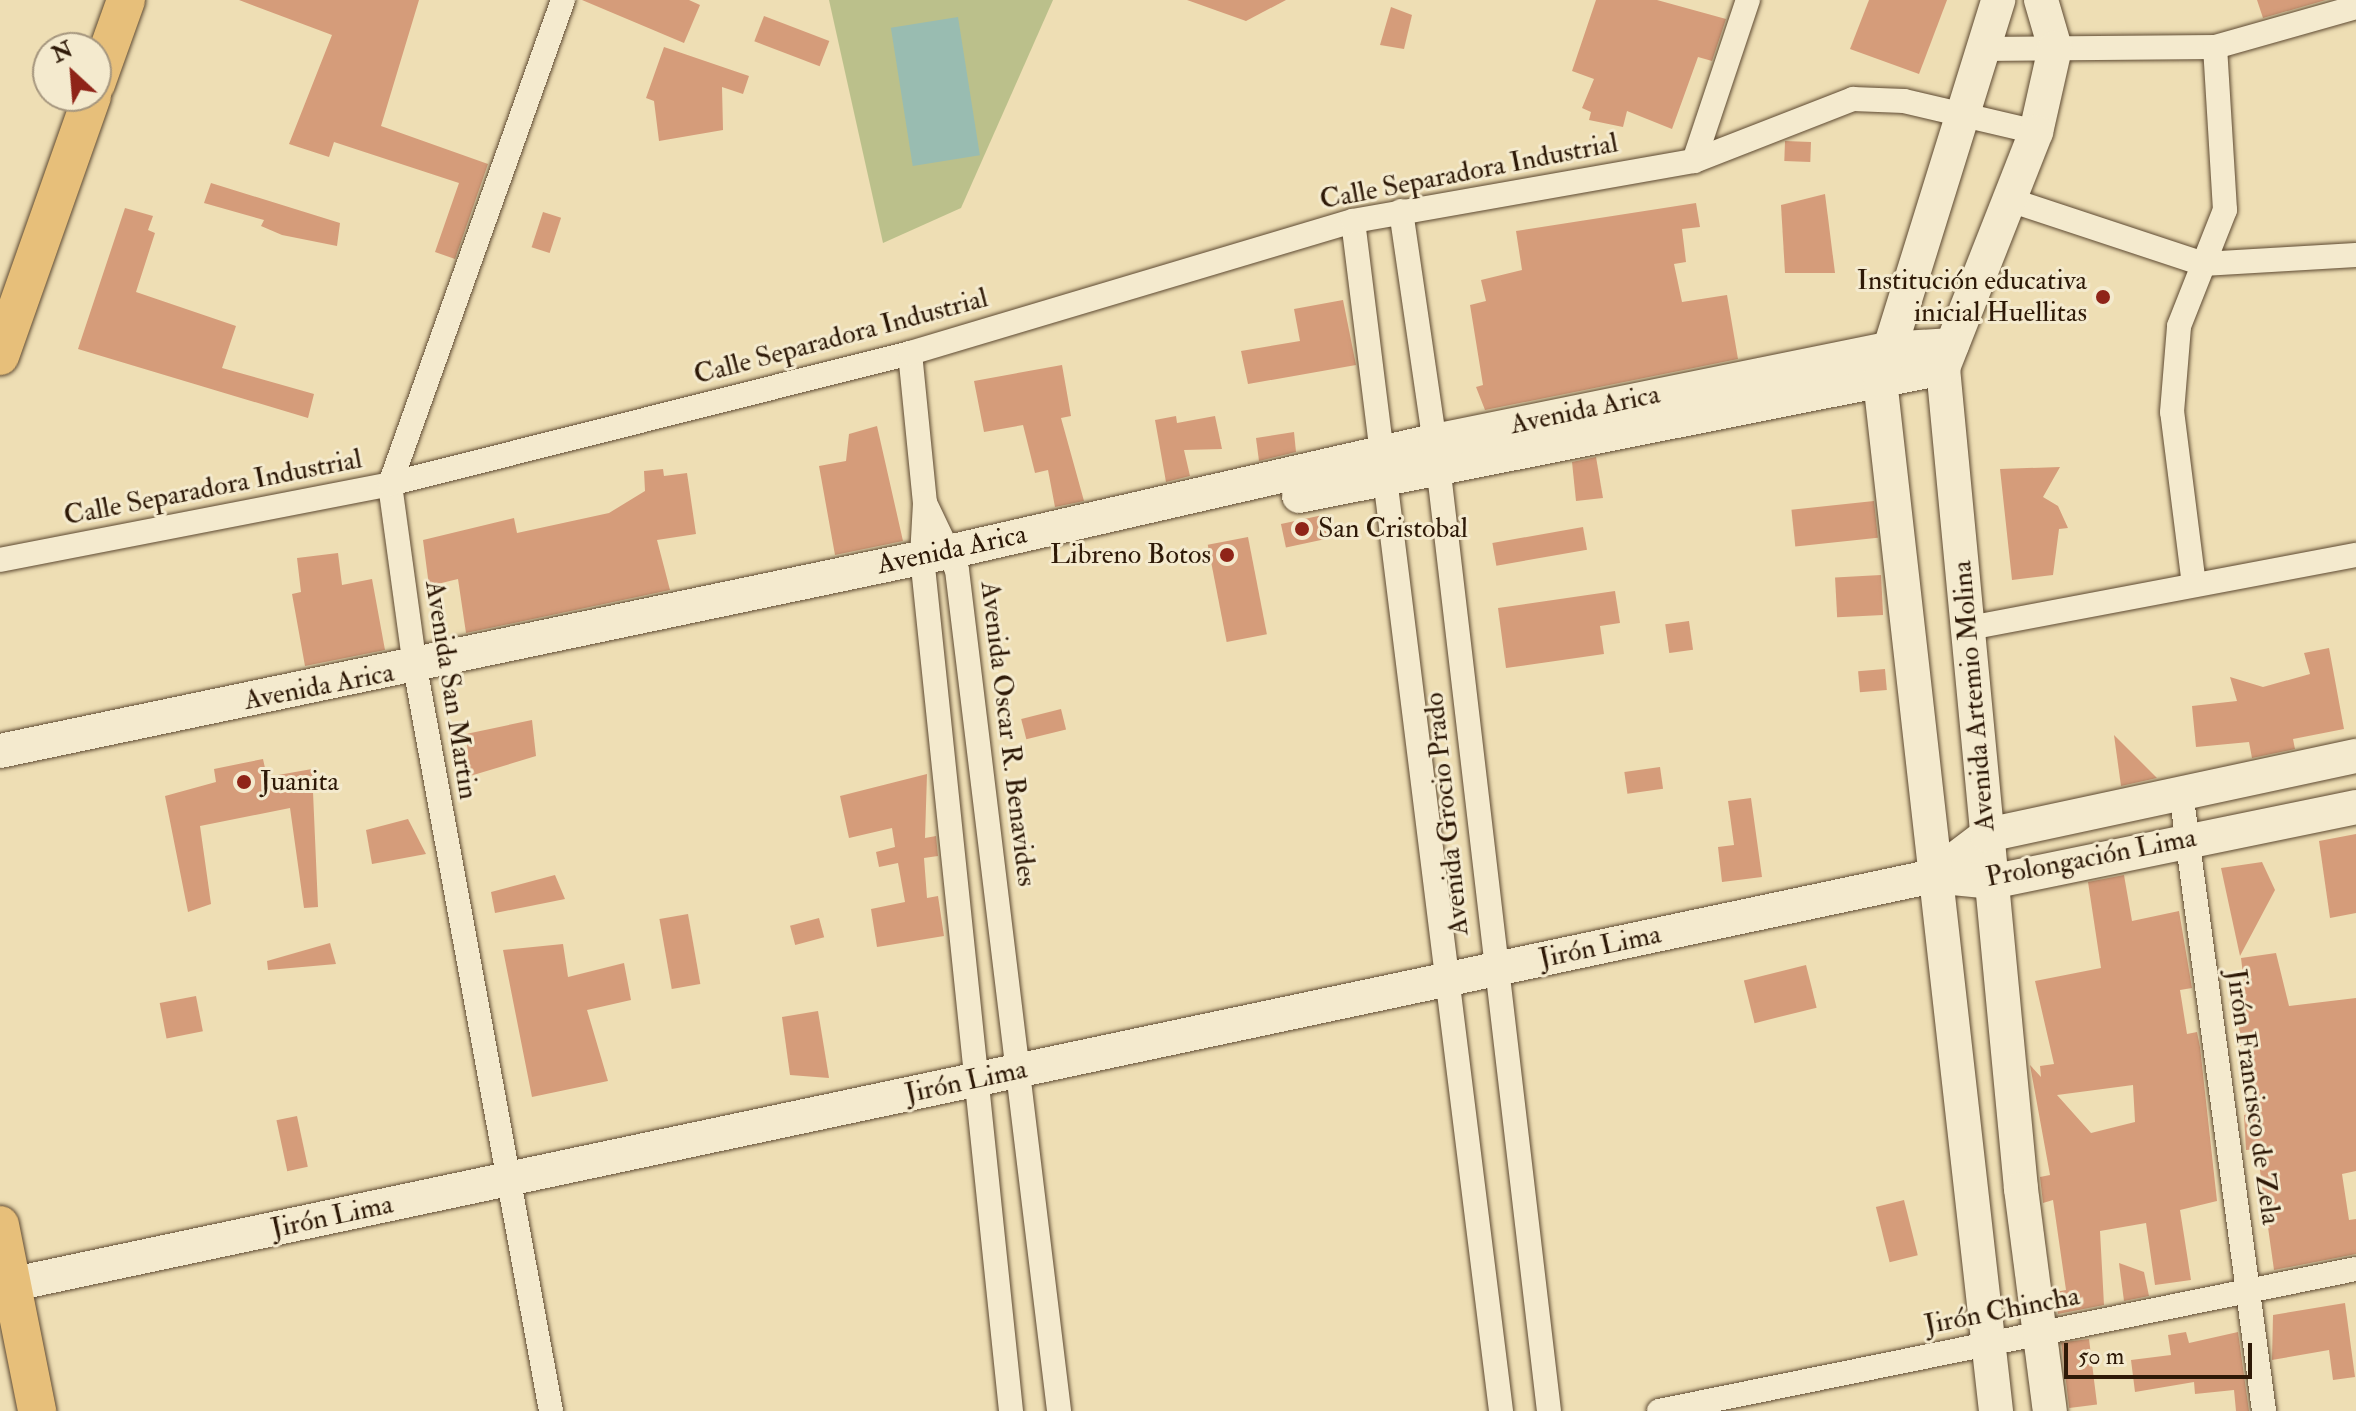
<!DOCTYPE html>
<html>
<head>
<meta charset="utf-8">
<style>
  body { margin:0 }
  #map { position:relative; width:2356px; height:1411px; overflow:hidden; background:#eedeb4; font-family:"IM FELL Double Pica",serif }
  div>[style] { position:absolute }
  [style*='--x'] { left:calc(var(--x)*1px); top:calc(var(--y)*1px); width:calc(var(--w)*1px); rotate:calc(var(--a)*1deg) }
  .green>* { inset:0; background:#bbc08b }
  .water>* { inset:0; background:#99bcb1; transform-origin:0 0 }
  .building>* { inset:0; background:#d59c7a; transform-origin:0 0 }
  .roads { filter:drop-shadow(0 0 2px #5e4a32) drop-shadow(0 0 2px #5e4a32) }
  .street>* { height:24px; margin:-12px; padding:0 12px; transform-origin:12px; border-radius:12px; background:#f4eace }
  .secondary>* { height:34px; margin:-17px; padding:0 17px; transform-origin:17px; border-radius:17px; background:#f4eace }
  .primary>* { height:38px; margin:-19px; padding:0 19px; transform-origin:19px; border-radius:19px; background:#e7bf7a }
  .dots>* { width:22px; height:22px; translate:-50% -50%; box-sizing:border-box; border:4px solid #f4eace; border-radius:50% }
  span { translate:-50% -50%; white-space:nowrap; text-align:center; line-height:1.15; -webkit-text-stroke:6px #f4eace; paint-order:stroke }
  .street-label { font-size:28px; color:#2e1907 }
  .poi-label { font-size:28px; color:#2e1907 }
  .right { translate:-100% -50%; text-align:right }
  .left { translate:0 -50%; text-align:left }
  .north { position:absolute; left:32px; top:32px; width:80px; height:80px; box-sizing:border-box; background:#f4eace; border:2px solid #a5967e; border-radius:50%; rotate:334deg; font-size:22px; font-weight:700; line-height:32px; text-align:center; color:#2e1907 }
  .north::after { content:''; display:block; margin:auto; width:28px; height:36px; background:#8f2418; clip-path:polygon(50% 0,100% 100%,50% 72%,0 100%) }
  .scale { position:absolute; left:2064px; top:1343px; width:188px; height:36px; box-sizing:border-box; border:4px solid #2e1907; border-top:0; padding-left:10px; font-size:24px; line-height:28px; white-space:nowrap; color:#2e1907; -webkit-text-stroke:6px #f4eace; paint-order:stroke }
</style>
</head>
<body>
<div id="map">
  <div class="green">
    <i style="clip-path:polygon(829px 0,1053px 0,961px 208px,883px 243px)"></i>
  </div>
  <div class="water">
    <i style="left:958px;top:17px;width:140px;height:68px;rotate:81deg"></i>
  </div>
  <div class="building">
    <i style="clip-path:polygon(239px 0,419px 0,381px 126px,488px 164px,455px 259px,435px 252px,459px 183px,334px 142px,329px 157px,289px 144px,332px 35px)"></i>
    <i style="clip-path:polygon(582px 0,689px 0,700px 5px,684px 43px)"></i>
    <i style="clip-path:polygon(1187px 0,1286px 0,1246px 21px)"></i>
    <i style="clip-path:polygon(1596px 0,1657px 0,1726px 19px,1712px 61px,1698px 57px,1672px 129px,1627px 111px,1623px 127px,1589px 120px,1591px 112px,1582px 108px,1594px 79px,1572px 71px)"></i>
    <i style="clip-path:polygon(1869px 0,1947px 0,1919px 74px,1850px 49px)"></i>
    <i style="clip-path:polygon(2257px 0,2326px 0,2263px 18px)"></i>
    <i style="clip-path:polygon(1391px 7px,1412px 15px,1404px 49px,1380px 45px)"></i>
    <i style="left:764px;top:16px;width:70px;height:27px;rotate:21deg"></i>
    <i style="clip-path:polygon(664px 47px,749px 76px,743px 94px,722px 87px,723px 130px,659px 141px,654px 101px,646px 98px)"></i>
    <i style="left:1785px;top:141px;width:26px;height:20px;rotate:2deg"></i>
    <i style="clip-path:polygon(211px 183px,340px 223px,337px 246px,282px 235px,261px 226px,264px 220px,204px 203px)"></i>
    <i style="clip-path:polygon(1825px 194px,1835px 273px,1785px 273px,1781px 205px)"></i>
    <i style="clip-path:polygon(1696px 203px,1700px 227px,1682px 229px,1686px 262px,1674px 264px,1682px 302px,1727px 295px,1738px 359px,1485px 410px,1476px 387px,1483px 385px,1470px 305px,1486px 301px,1481px 280px,1522px 270px,1516px 231px)"></i>
    <i style="clip-path:polygon(125px 208px,153px 216px,148px 230px,155px 233px,136px 292px,236px 326px,222px 368px,314px 394px,308px 418px,78px 349px)"></i>
    <i style="left:543px;top:212px;width:19px;height:37px;rotate:18deg"></i>
    <i style="clip-path:polygon(1343px 300px,1356px 365px,1248px 384px,1241px 351px,1300px 341px,1294px 309px)"></i>
    <i style="clip-path:polygon(1062px 365px,1071px 416px,1061px 418px,1084px 501px,1055px 507px,1048px 470px,1035px 473px,1023px 425px,984px 432px,974px 381px)"></i>
    <i style="clip-path:polygon(1176px 416px,1177px 423px,1215px 416px,1222px 449px,1184px 450px,1190px 476px,1166px 482px,1155px 420px)"></i>
    <i style="clip-path:polygon(877px 426px,903px 541px,835px 555px,819px 466px,846px 461px,849px 434px)"></i>
    <i style="clip-path:polygon(1294px 432px,1296px 452px,1259px 461px,1256px 438px)"></i>
    <i style="clip-path:polygon(1596px 457px,1603px 498px,1576px 501px,1572px 462px)"></i>
    <i style="clip-path:polygon(2060px 467px,2043px 497px,2058px 506px,2068px 528px,2059px 529px,2053px 575px,2012px 580px,2000px 469px)"></i>
    <i style="clip-path:polygon(663px 469px,664px 476px,687px 473px,696px 534px,657px 540px,670px 590px,466px 633px,458px 579px,429px 586px,423px 540px,514px 518px,517px 533px,609px 513px,645px 491px,644px 471px)"></i>
    <i style="left:1874px;top:501px;width:37px;height:83px;rotate:84deg"></i>
    <i style="left:1323px;top:515px;width:24px;height:43px;rotate:78deg"></i>
    <i style="left:1583px;top:527px;width:23px;height:92px;rotate:80deg"></i>
    <i style="left:1248px;top:537px;width:99px;height:41px;rotate:79deg"></i>
    <i style="clip-path:polygon(338px 553px,342px 585px,372px 579px,385px 650px,305px 666px,292px 594px,301px 592px,297px 558px)"></i>
    <i style="left:1881px;top:575px;width:40px;height:46px;rotate:87deg"></i>
    <i style="clip-path:polygon(1615px 591px,1620px 623px,1600px 626px,1604px 654px,1506px 668px,1498px 608px)"></i>
    <i style="left:1689px;top:621px;width:29px;height:24px;rotate:82deg"></i>
    <i style="clip-path:polygon(2329px 648px,2344px 729px,2293px 739px,2295px 749px,2252px 758px,2249px 742px,2196px 747px,2192px 706px,2237px 701px,2230px 677px,2263px 687px,2310px 674px,2304px 653px)"></i>
    <i style="left:1885px;top:669px;width:21px;height:27px;rotate:85deg"></i>
    <i style="left:1061px;top:709px;width:21px;height:41px;rotate:76deg"></i>
    <i style="clip-path:polygon(532px 720px,536px 756px,470px 776px,466px 734px)"></i>
    <i style="clip-path:polygon(2114px 735px,2157px 778px,2121px 786px)"></i>
    <i style="clip-path:polygon(263px 759px,267px 777px,312px 769px,318px 907px,304px 908px,290px 808px,200px 826px,211px 904px,188px 912px,165px 796px,216px 782px,214px 769px)"></i>
    <i style="left:1660px;top:767px;width:22px;height:36px;rotate:82deg"></i>
    <i style="clip-path:polygon(927px 774px,925px 838px,936px 836px,938px 856px,924px 858px,927px 898px,938px 896px,944px 936px,877px 947px,871px 909px,905px 902px,898px 863px,879px 867px,876px 852px,895px 847px,892px 828px,849px 838px,840px 796px)"></i>
    <i style="clip-path:polygon(1751px 798px,1762px 877px,1722px 882px,1718px 847px,1734px 845px,1728px 801px)"></i>
    <i style="clip-path:polygon(408px 819px,426px 854px,372px 864px,366px 830px)"></i>
    <i style="clip-path:polygon(2356px 834px,2356px 913px,2330px 918px,2319px 841px)"></i>
    <i style="clip-path:polygon(2262px 862px,2275px 890px,2240px 956px,2221px 868px)"></i>
    <i style="clip-path:polygon(555px 875px,565px 899px,495px 913px,491px 892px)"></i>
    <i style="clip-path:polygon(evenodd,2124px 875px,2132px 921px,2179px 911px,2192px 988px,2180px 990px,2187px 1034px,2197px 1032px,2200px 1047px,2217px 1201px,2180px 1210px,2191px 1280px,2155px 1285px,2146px 1223px,2100px 1231px,2104px 1305px,2058px 1314px,2055px 1292px,2066px 1290px,2053px 1200px,2043px 1203px,2040px 1177px,2050px 1175px,2030px 1065px,2041px 1077px,2040px 1066px,2054px 1064px,2035px 981px,2101px 968px,2088px 882px,2124px 875px,2133px 1085px,2135px 1122px,2091px 1133px,2057px 1095px,2133px 1085px)"></i>
    <i style="left:688px;top:914px;width:71px;height:29px;rotate:80deg"></i>
    <i style="left:819px;top:918px;width:20px;height:30px;rotate:75deg"></i>
    <i style="clip-path:polygon(330px 943px,336px 964px,268px 970px,267px 961px)"></i>
    <i style="clip-path:polygon(563px 944px,568px 977px,624px 963px,631px 1000px,587px 1010px,608px 1081px,532px 1097px,503px 950px)"></i>
    <i style="clip-path:polygon(2276px 953px,2289px 1006px,2356px 998px,2356px 1171px,2342px 1174px,2349px 1220px,2356px 1219px,2356px 1254px,2274px 1270px,2257px 1149px,2246px 1150px,2244px 1115px,2254px 1113px,2256px 1092px,2252px 1046px,2240px 1046px,2237px 991px,2245px 991px,2241px 958px)"></i>
    <i style="left:1806px;top:965px;width:44px;height:64px;rotate:76deg"></i>
    <i style="left:196px;top:996px;width:36px;height:37px;rotate:79deg"></i>
    <i style="clip-path:polygon(818px 1011px,829px 1078px,790px 1075px,782px 1017px)"></i>
    <i style="left:297px;top:1116px;width:52px;height:21px;rotate:78deg"></i>
    <i style="left:1904px;top:1200px;width:57px;height:29px;rotate:76deg"></i>
    <i style="clip-path:polygon(2119px 1263px,2144px 1272px,2149px 1296px,2124px 1301px)"></i>
    <i style="clip-path:polygon(2345px 1303px,2355px 1377px,2333px 1380px,2329px 1350px,2272px 1360px,2273px 1315px)"></i>
    <i style="clip-path:polygon(2186px 1332px,2189px 1343px,2238px 1332px,2249px 1411px,2236px 1411px,2234px 1390px,2195px 1394px,2194px 1382px,2135px 1392px,2131px 1360px,2171px 1355px,2168px 1335px)"></i>
    <i style="left:2089px;top:1339px;width:66px;height:28px;rotate:83deg"></i>
  </div>
  <div class="roads">
    <div class="street">
      <i style="--x:1981;--y:49;--w:234;--a:-0.5"></i>
      <i style="--x:2215;--y:47;--w:147;--a:-15.8"></i>
      <i style="--x:1694;--y:161;--w:170;--a:-71.5"></i>
      <i style="--x:2010;--y:200;--w:203;--a:18.3"></i>
      <i style="--x:2203;--y:264;--w:153;--a:-3.4"></i>
      <i style="--x:1401;--y:211;--w:257;--a:81.7"></i>
      <i style="--x:1438;--y:465;--w:952;--a:83.31"></i>
      <i style="--x:1353;--y:221;--w:1199;--a:82.91"></i>
      <i style="--x:910;--y:353;--w:151;--a:84.3"></i>
      <i style="--x:925;--y:503;--w:54;--a:93.2"></i>
      <i style="--x:922;--y:557;--w:859;--a:84.05"></i>
      <i style="--x:925;--y:503;--w:74;--a:64.5"></i>
      <i style="--x:957;--y:570;--w:847;--a:83.08"></i>
      <i style="--x:0;--y:560;--w:397;--a:-11"></i>
      <i style="--x:390;--y:484;--w:536;--a:-14.14"></i>
      <i style="--x:910;--y:353;--w:462;--a:-16.6"></i>
      <i style="--x:1353;--y:221;--w:346;--a:-10"></i>
      <i style="--x:1694;--y:161;--w:171;--a:-21.3"></i>
      <i style="--x:1853;--y:99;--w:51;--a:2.2"></i>
      <i style="--x:1904;--y:101;--w:136;--a:13.2"></i>
      <i style="--x:2194;--y:585;--w:174;--a:-97.2"></i>
      <i style="--x:2172;--y:412;--w:86;--a:-85.3"></i>
      <i style="--x:2179;--y:326;--w:125;--a:-68.4"></i>
      <i style="--x:2225;--y:210;--w:163;--a:-93.5"></i>
      <i style="--x:1969;--y:628;--w:394;--a:-10.7"></i>
      <i style="--x:2181;--y:792;--w:625;--a:82.36"></i>
      <i style="--x:551;--y:1411;--w:756;--a:-100.36"></i>
      <i style="--x:415;--y:667;--w:185;--a:-97.8"></i>
      <i style="--x:390;--y:484;--w:514;--a:-70.33"></i>
      <i style="--x:1659;--y:1411;--w:711;--a:-11.52"></i>
    </div>
    <div class="secondary">
      <i style="--x:2041;--y:0;--w:50;--a:73.7"></i>
      <i style="--x:2055;--y:48;--w:86;--a:102.7"></i>
      <i style="--x:2036;--y:132;--w:254;--a:111.5"></i>
      <i style="--x:1943;--y:368;--w:825;--a:84.57"></i>
      <i style="--x:2021;--y:1189;--w:224;--a:82.6"></i>
      <i style="--x:1299;--y:496;--w:657;--a:-11.24"></i>
      <i style="--x:0;--y:751;--w:974;--a:-11.85"></i>
      <i style="--x:953;--y:551;--w:494;--a:-12.9"></i>
      <i style="--x:1435;--y:441;--w:462;--a:-11.5"></i>
      <i style="--x:1888;--y:349;--w:64;--a:-3.6"></i>
      <i style="--x:1933;--y:876;--w:68;--a:-37.2"></i>
      <i style="--x:1987;--y:835;--w:377;--a:-12.1"></i>
      <i style="--x:0;--y:1287;--w:1976;--a:-12"></i>
      <i style="--x:1933;--y:876;--w:58;--a:5.9"></i>
      <i style="--x:1991;--y:882;--w:373;--a:-11.6"></i>
      <i style="--x:1996;--y:1411;--w:1038;--a:-96.42"></i>
      <i style="--x:1880;--y:380;--w:398;--a:-72.7"></i>
    </div>
    <div class="primary">
      <i style="--x:96;--y:84;--w:89;--a:-70.3"></i>
      <i style="--x:0;--y:356;--w:276;--a:-70.5"></i>
      <i style="--x:0;--y:1225;--w:190;--a:78.7"></i>
    </div>
  </div>
  <div class="dots">
    <i style="left:2103px;top:297px;background:#8f2418"></i>
    <i style="left:1302px;top:529px;background:#8f2418"></i>
    <i style="left:1227px;top:555px;background:#8f2418"></i>
    <i style="left:244px;top:782px;background:#8f2418"></i>
  </div>
  <div class="street-label">
    <span style="left:1469px;top:172px;rotate:-11deg">Calle Separadora Industrial</span>
    <span style="left:841px;top:337px;rotate:-15deg">Calle Separadora Industrial</span>
    <span style="left:1585px;top:410px;rotate:-12deg">Avenida Arica</span>
    <span style="left:213px;top:488px;rotate:-11deg">Calle Separadora Industrial</span>
    <span style="left:952px;top:550px;rotate:-12deg">Avenida Arica</span>
    <span style="left:319px;top:687px;rotate:-11deg">Avenida Arica</span>
    <span style="left:451px;top:690px;rotate:81deg">Avenida San Martin</span>
    <span style="left:1974px;top:696px;rotate:-95deg">Avenida Artemio Molina</span>
    <span style="left:1008px;top:734px;rotate:83deg">Avenida Oscar R. Benavides</span>
    <span style="left:1447px;top:814px;rotate:-96deg">Avenida Grocio Prado</span>
    <span style="left:2091px;top:858px;rotate:-11deg">Prolongación Lima</span>
    <span style="left:1600px;top:947px;rotate:-12deg">Jirón Lima</span>
    <span style="left:966px;top:1082px;rotate:-12deg">Jirón Lima</span>
    <span style="left:2253px;top:1097px;rotate:82deg">Jirón Francisco de Zela</span>
    <span style="left:332px;top:1217px;rotate:-12deg">Jirón Lima</span>
    <span style="left:2002px;top:1311px;rotate:-11deg">Jirón Chincha</span>
  </div>
  <div class="poi-label">
    <span class="right" style="left:2087px;top:297px">Institución educativa<br>inicial Huellitas</span>
    <span class="left" style="left:1318px;top:529px">San Cristobal</span>
    <span class="right" style="left:1211px;top:555px">Libreno Botos</span>
    <span class="left" style="left:260px;top:782px">Juanita</span>
  </div>
  <div class="north">N</div>
  <div class="scale">50 m</div>
</div>
</body>
</html>
